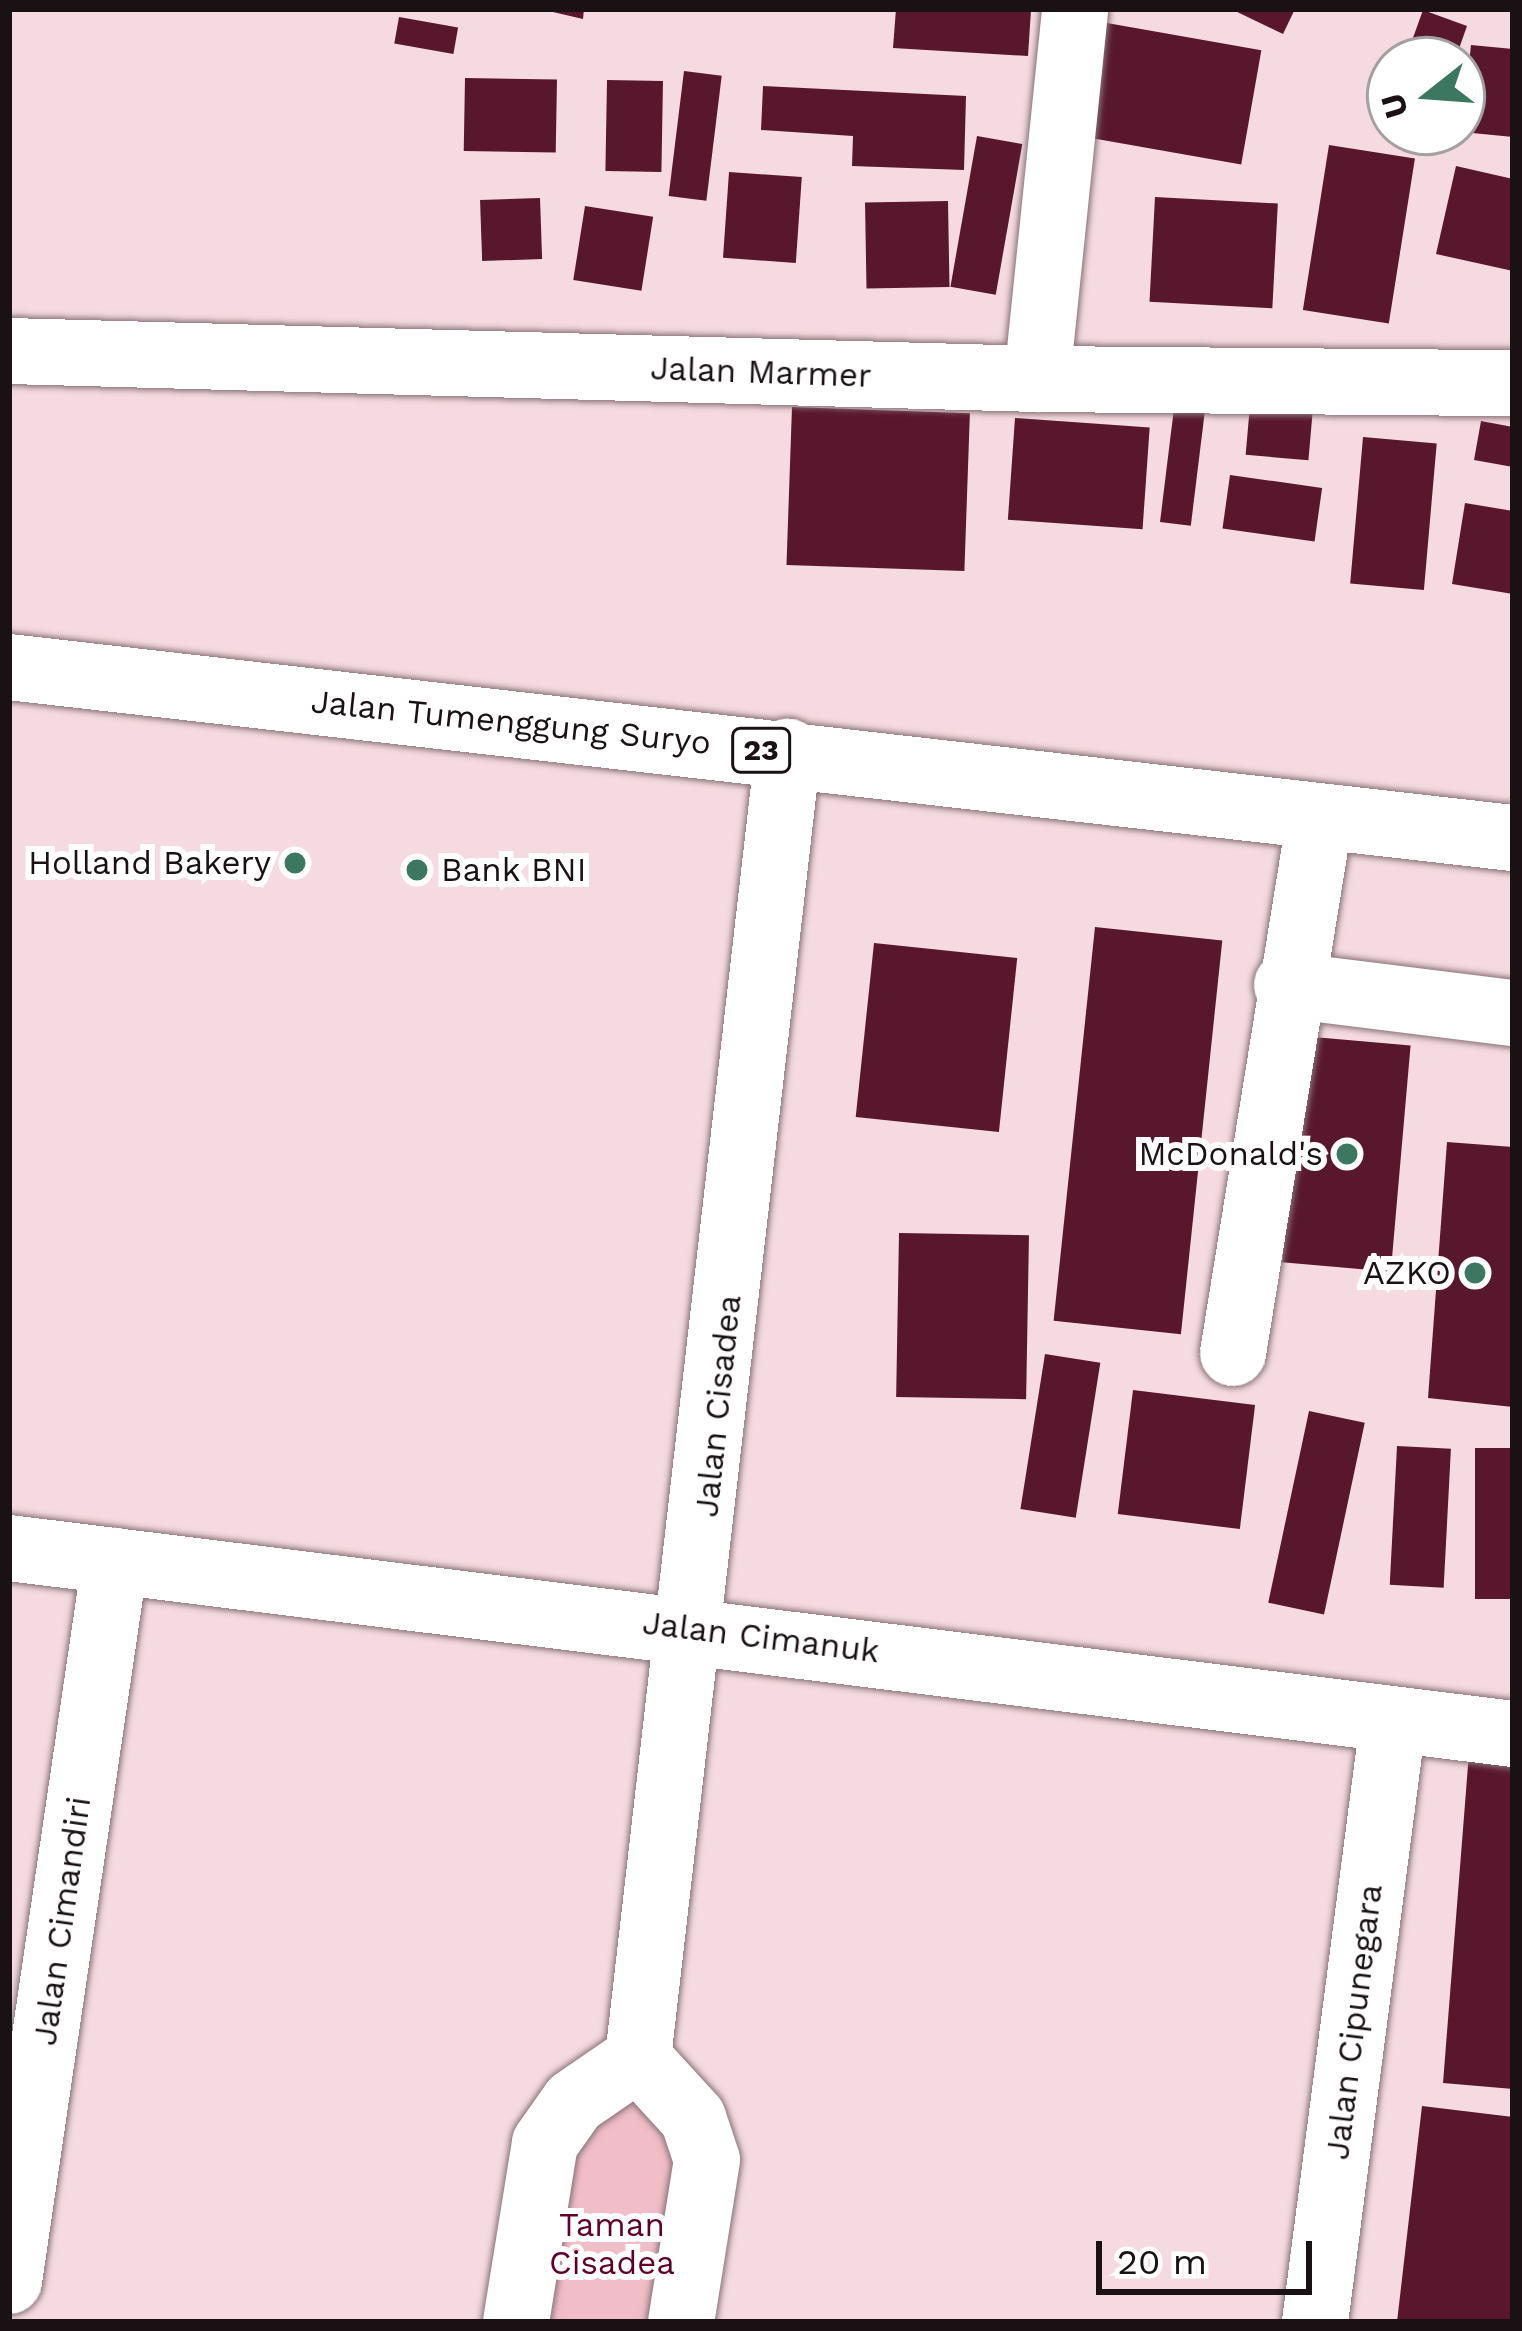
<!DOCTYPE html>
<html>
<head>
<meta charset="utf-8">
<style>
  body { margin:0 }
  #map { position:relative; width:1522px; height:2331px; overflow:hidden; background:#f5dbe1; font-family:"Work Sans",sans-serif }
  div>[style] { position:absolute }
  [style*='--x'] { left:calc(var(--x)*1px); top:calc(var(--y)*1px); width:calc(var(--w)*1px); rotate:calc(var(--a)*1deg) }
  .green>* { inset:0; background:#f1bdc9 }
  .building>* { inset:0; background:#59172e; transform-origin:0 0 }
  .roads { filter:drop-shadow(0 0 3px #887277) drop-shadow(0 0 3px #887277) }
  .minor>* { height:66px; margin:-33px; padding:0 33px; transform-origin:33px; border-radius:33px; background:#fff }
  .highway>* { height:66px; margin:-33px; padding:0 33px; transform-origin:33px; border-radius:33px; background:#fff }
  .dots>* { width:33px; height:33px; translate:-50% -50%; box-sizing:border-box; border:6px solid #fff; border-radius:50% }
  span { translate:-50% -50%; white-space:nowrap; text-align:center; line-height:1.15; -webkit-text-stroke:12px #fff; paint-order:stroke }
  .shield-label span { padding:3px 9px; background:#fff; border:3px solid; border-radius:9px; -webkit-text-stroke-width:0 }
  .shield-label { font-size:30px; color:#191113; font-weight:700 }
  .street-label { font-size:33px; color:#191113 }
  .poi-label { font-size:33px; color:#191113 }
  .right { translate:-100% -50%; text-align:right }
  .left { translate:0 -50%; text-align:left }
  .park-label { font-size:33px; color:#60002a }
  .frame { position:absolute; inset:0; border:12px solid #191113; pointer-events:none }
  .north { position:absolute; left:1366px; top:36px; width:120px; height:120px; box-sizing:border-box; background:#fff; border:3px solid #a3a0a1; border-radius:50%; rotate:253deg; font-size:33px; font-weight:700; line-height:48px; text-align:center; color:#191113 }
  .north::after { content:''; display:block; margin:auto; width:42px; height:54px; background:#3c7761; clip-path:polygon(50% 0,100% 100%,50% 72%,0 100%) }
  .scale { position:absolute; left:1096px; top:2241px; width:216px; height:54px; box-sizing:border-box; border:6px solid #191113; border-top:0; padding-left:15px; font-size:36px; line-height:42px; white-space:nowrap; color:#191113; -webkit-text-stroke:9px #fff; paint-order:stroke }
</style>
</head>
<body>
<div id="map">
  <div class="green">
    <i style="clip-path:polygon(620px 2104px,642px 2107px,678px 2138px,661px 2322px,539px 2322px,565px 2151px)"></i>
  </div>
  <div class="building">
    <i style="clip-path:polygon(540px 9px,584px 9px,583px 19px)"></i>
    <i style="clip-path:polygon(896px 9px,1031px 10px,1028px 56px,893px 48px)"></i>
    <i style="clip-path:polygon(1231px 9px,1295px 9px,1283px 34px)"></i>
    <i style="clip-path:polygon(1423px 10px,1467px 26px,1455px 60px,1405px 60px)"></i>
    <i style="left:399px;top:17px;width:60px;height:27px;rotate:10deg"></i>
    <i style="left:1090px;top:20px;width:174px;height:116px;rotate:10deg"></i>
    <i style="clip-path:polygon(1471px 45px,1513px 49px,1513px 137px,1462px 132px)"></i>
    <i style="left:684px;top:71px;width:38px;height:126px;rotate:7deg"></i>
    <i style="left:465px;top:78px;width:92px;height:73px;rotate:1deg"></i>
    <i style="left:607px;top:80px;width:56px;height:91px;rotate:1deg"></i>
    <i style="clip-path:polygon(763px 86px,966px 96px,964px 170px,852px 166px,853px 136px,761px 130px)"></i>
    <i style="left:977px;top:136px;width:46px;height:153px;rotate:10deg"></i>
    <i style="left:1329px;top:145px;width:87px;height:167px;rotate:9deg"></i>
    <i style="clip-path:polygon(1456px 166px,1513px 179px,1513px 271px,1436px 254px)"></i>
    <i style="left:729px;top:172px;width:73px;height:86px;rotate:4deg"></i>
    <i style="left:1155px;top:197px;width:123px;height:105px;rotate:3deg"></i>
    <i style="left:540px;top:198px;width:61px;height:60px;rotate:88deg"></i>
    <i style="left:948px;top:201px;width:86px;height:83px;rotate:89deg"></i>
    <i style="left:585px;top:206px;width:69px;height:75px;rotate:9deg"></i>
    <i style="left:1175px;top:400px;width:31px;height:123px;rotate:7deg"></i>
    <i style="left:1250px;top:405px;width:63px;height:50px;rotate:5deg"></i>
    <i style="left:792px;top:407px;width:178px;height:158px;rotate:2deg"></i>
    <i style="left:1015px;top:418px;width:135px;height:102px;rotate:4deg"></i>
    <i style="clip-path:polygon(1481px 421px,1513px 427px,1513px 467px,1474px 460px)"></i>
    <i style="left:1363px;top:437px;width:74px;height:147px;rotate:5deg"></i>
    <i style="left:1230px;top:475px;width:93px;height:54px;rotate:8deg"></i>
    <i style="clip-path:polygon(1465px 503px,1513px 511px,1513px 594px,1452px 584px)"></i>
    <i style="left:1095px;top:927px;width:128px;height:396px;rotate:6deg"></i>
    <i style="left:874px;top:943px;width:144px;height:175px;rotate:6deg"></i>
    <i style="left:1302px;top:1036px;width:109px;height:227px;rotate:5deg"></i>
    <i style="clip-path:polygon(1447px 1142px,1513px 1147px,1513px 1407px,1428px 1398px)"></i>
    <i style="left:899px;top:1233px;width:130px;height:164px;rotate:1deg"></i>
    <i style="left:1045px;top:1354px;width:56px;height:157px;rotate:9deg"></i>
    <i style="left:1133px;top:1390px;width:123px;height:125px;rotate:7deg"></i>
    <i style="left:1309px;top:1411px;width:57px;height:196px;rotate:12deg"></i>
    <i style="left:1397px;top:1446px;width:54px;height:139px;rotate:3deg"></i>
    <i style="left:1475px;top:1448px;width:38px;height:151px"></i>
    <i style="clip-path:polygon(1469px 1753px,1513px 1757px,1513px 2089px,1443px 2083px)"></i>
    <i style="clip-path:polygon(1422px 2106px,1513px 2117px,1513px 2322px,1397px 2322px)"></i>
  </div>
  <div class="roads">
    <div class="minor">
      <i style="--x:9;--y:351;--w:1028;--a:1.56"></i>
      <i style="--x:1037;--y:379;--w:476;--a:0.5"></i>
      <i style="--x:1037;--y:379;--w:372;--a:-84.1"></i>
      <i style="--x:1287;--y:985;--w:228;--a:7.1"></i>
      <i style="--x:1233;--y:1353;--w:543;--a:-80.78"></i>
      <i style="--x:9;--y:1548;--w:1515;--a:7.05"></i>
      <i style="--x:638;--y:2058;--w:81;--a:47.5"></i>
      <i style="--x:693;--y:2118;--w:44;--a:71.6"></i>
      <i style="--x:707;--y:2160;--w:164;--a:99.1"></i>
      <i style="--x:9;--y:2281;--w:728;--a:-81.62"></i>
      <i style="--x:516;--y:2322;--w:181;--a:-80.8"></i>
      <i style="--x:545;--y:2143;--w:50;--a:-54.7"></i>
      <i style="--x:574;--y:2102;--w:78;--a:-34.5"></i>
      <i style="--x:638;--y:2058;--w:1315;--a:-83.45"></i>
      <i style="--x:1315;--y:2322;--w:605;--a:-82.59"></i>
    </div>
    <div class="highway">
      <i style="--x:9;--y:667;--w:1514;--a:6.49"></i>
    </div>
  </div>
  <div class="dots">
    <i style="left:295px;top:863px;background:#3c7761"></i>
    <i style="left:417px;top:870px;background:#3c7761"></i>
    <i style="left:1347px;top:1154px;background:#3c7761"></i>
    <i style="left:1475px;top:1273px;background:#3c7761"></i>
  </div>
  <div class="shield-label">
    <span style="left:761px;top:750px">23</span>
  </div>
  <div class="street-label">
    <span style="left:761px;top:372px;rotate:2deg">Jalan Marmer</span>
    <span style="left:511px;top:722px;rotate:6deg">Jalan Tumenggung Suryo</span>
    <span style="left:718px;top:1406px;rotate:-84deg">Jalan Cisadea</span>
    <span style="left:761px;top:1637px;rotate:7deg">Jalan Cimanuk</span>
    <span style="left:62px;top:1921px;rotate:-82deg">Jalan Cimandiri</span>
    <span style="left:1354px;top:2022px;rotate:-83deg">Jalan Cipunegara</span>
  </div>
  <div class="poi-label">
    <span class="right" style="left:271px;top:863px">Holland Bakery</span>
    <span class="left" style="left:441px;top:870px">Bank BNI</span>
    <span class="right" style="left:1323px;top:1154px">McDonald's</span>
    <span class="right" style="left:1451px;top:1273px">AZKO</span>
  </div>
  <div class="park-label">
    <span style="left:612px;top:2244px">Taman<br>Cisadea</span>
  </div>
  <div class="frame"></div>
  <div class="north">U</div>
  <div class="scale">20 m</div>
</div>
</body>
</html>
